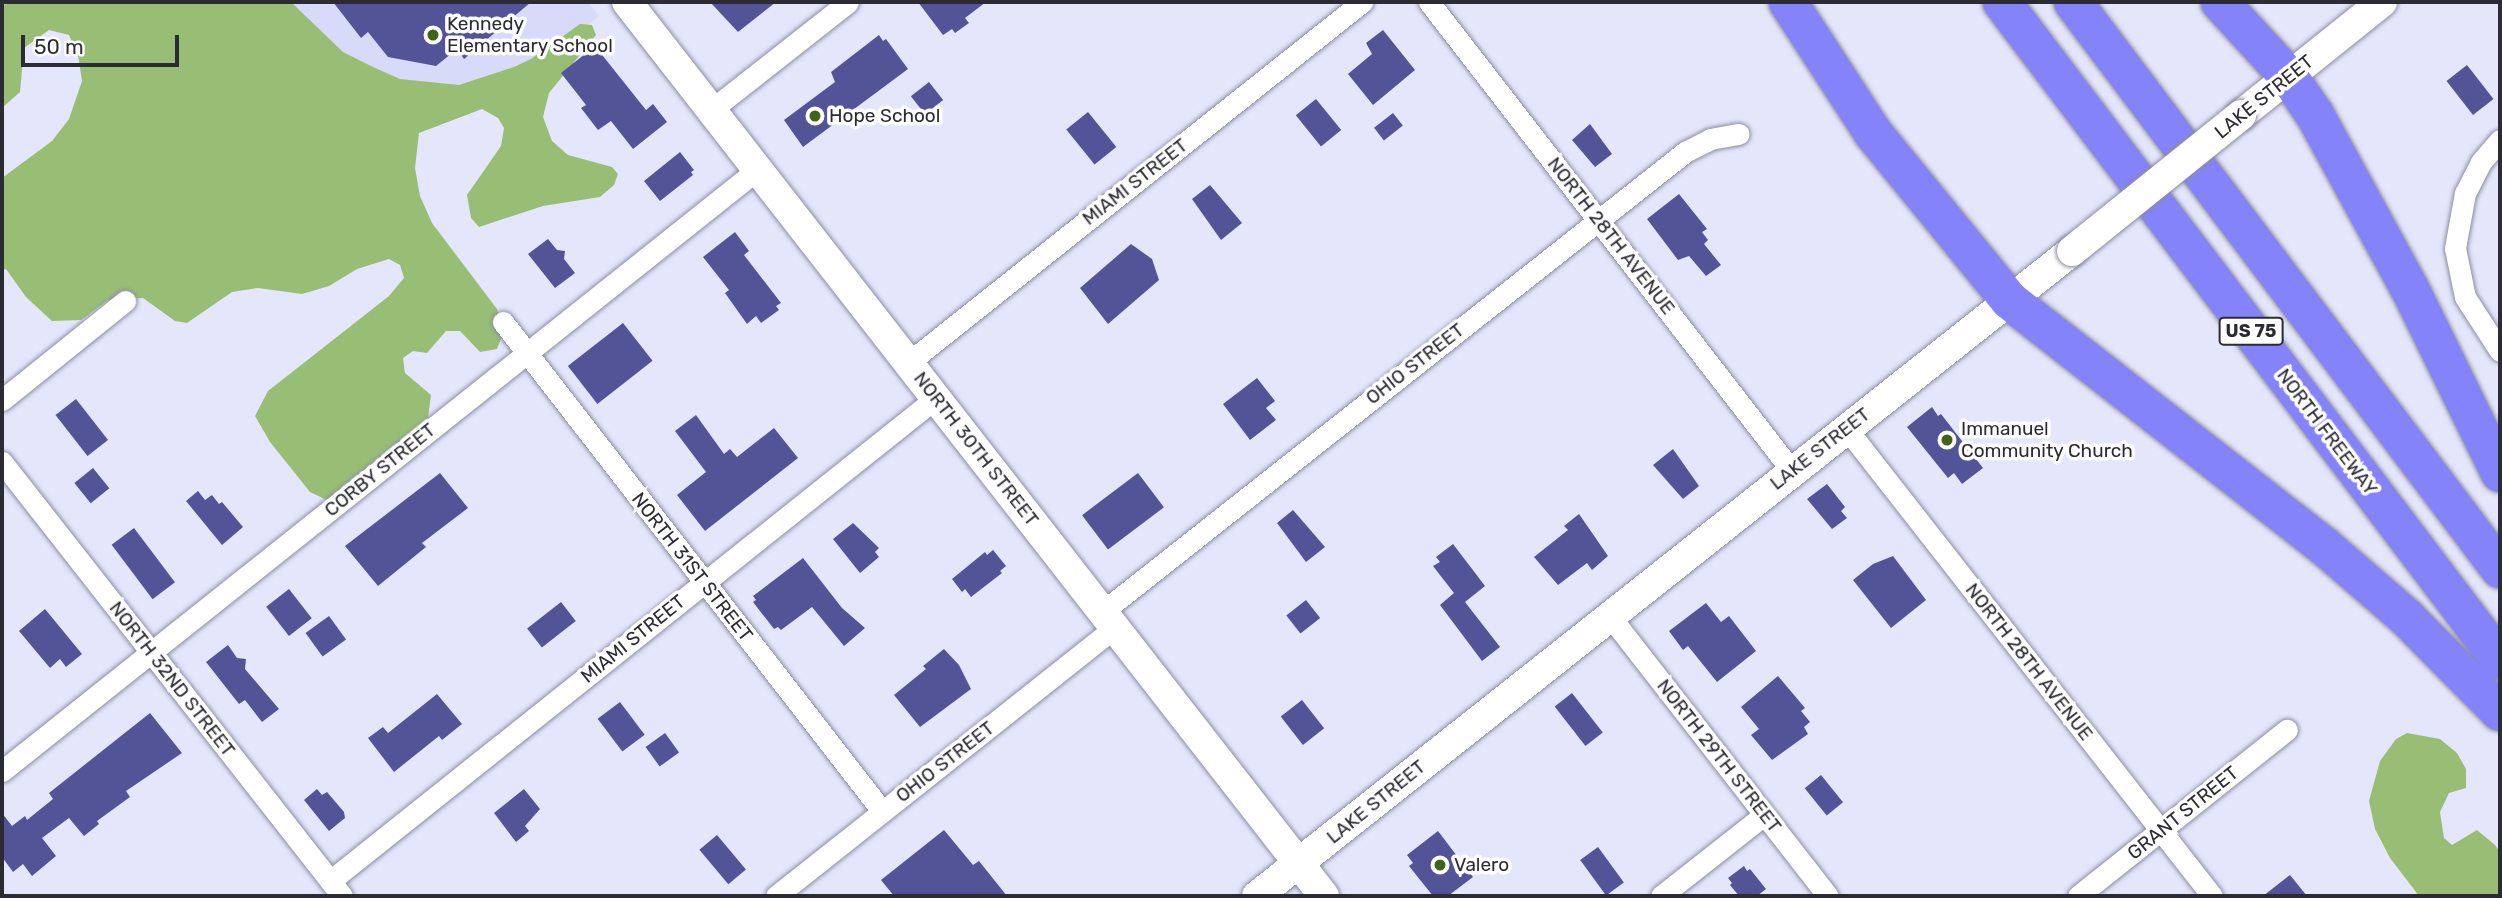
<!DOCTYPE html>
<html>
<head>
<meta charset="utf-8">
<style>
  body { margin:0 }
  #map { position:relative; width:2502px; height:898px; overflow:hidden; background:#e4e6fc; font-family:Rubik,sans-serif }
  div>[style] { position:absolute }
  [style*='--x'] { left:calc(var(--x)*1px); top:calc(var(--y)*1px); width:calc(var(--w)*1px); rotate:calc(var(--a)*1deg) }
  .built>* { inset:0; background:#d7daf8 }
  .forest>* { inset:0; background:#98be76 }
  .building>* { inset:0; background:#535497; transform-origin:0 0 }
  .roads { filter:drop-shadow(0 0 2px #8b8da1) drop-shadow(0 0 2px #8b8da1) }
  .minor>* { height:21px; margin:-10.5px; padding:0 10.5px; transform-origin:10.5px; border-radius:10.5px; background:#fff }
  .secondary>* { height:30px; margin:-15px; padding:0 15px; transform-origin:15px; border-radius:15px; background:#fff }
  .motorway>* { height:38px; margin:-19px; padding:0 19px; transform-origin:19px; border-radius:19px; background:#8483f9 }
  .bridges { filter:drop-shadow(0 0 2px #8b8da1) drop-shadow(0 0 2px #8b8da1) }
  .secondary-bridge>* { height:30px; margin:-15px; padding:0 15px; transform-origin:15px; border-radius:15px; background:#fff }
  .dots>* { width:19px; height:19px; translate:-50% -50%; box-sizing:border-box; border:4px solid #fff; border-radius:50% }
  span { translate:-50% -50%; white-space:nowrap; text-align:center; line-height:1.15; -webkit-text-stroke:7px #fff; paint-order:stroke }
  .shield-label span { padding:2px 5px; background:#fff; border:2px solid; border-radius:5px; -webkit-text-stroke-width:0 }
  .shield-label { font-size:18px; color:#2b2b34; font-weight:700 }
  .poi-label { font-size:19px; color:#2b2b34 }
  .left { translate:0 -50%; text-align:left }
  .street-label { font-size:19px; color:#2b2b34 }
  .frame { position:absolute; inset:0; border:4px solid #2b2b34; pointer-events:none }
  .scale { position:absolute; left:21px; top:35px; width:158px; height:32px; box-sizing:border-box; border:4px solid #2b2b34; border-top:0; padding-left:9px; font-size:21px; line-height:24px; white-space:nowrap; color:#2b2b34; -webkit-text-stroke:5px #fff; paint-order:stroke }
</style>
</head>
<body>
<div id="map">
  <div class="built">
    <i style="clip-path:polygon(236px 2px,588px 2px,599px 16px,500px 92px,403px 122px)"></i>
  </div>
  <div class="forest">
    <i style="clip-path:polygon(16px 2px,291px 2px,343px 52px,373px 67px,400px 79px,459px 85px,514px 67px,531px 59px,580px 24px,592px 25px,596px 35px,549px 93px,543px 117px,552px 141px,568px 155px,612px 167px,618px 174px,614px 185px,600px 197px,543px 206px,479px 227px,471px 218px,467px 195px,501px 146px,504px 128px,498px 118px,482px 109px,419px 133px,415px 168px,420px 196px,432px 223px,497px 309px,504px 331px,497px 349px,480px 352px,460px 331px,446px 331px,427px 353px,413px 351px,403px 358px,405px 373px,431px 395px,428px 418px,331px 502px,310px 492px,270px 442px,255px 416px,268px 391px,389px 296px,404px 278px,400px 265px,389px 259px,357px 269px,329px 286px,302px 294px,258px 288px,232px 292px,187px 323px,175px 321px,143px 298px,108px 300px,81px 320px,52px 321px,26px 297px,6px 269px,2px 270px,2px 178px,52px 141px,69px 119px,82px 81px,78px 55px,69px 35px,49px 30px,24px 48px,20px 92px,2px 108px,2px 5px)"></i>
    <i style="clip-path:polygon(2407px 733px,2440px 739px,2457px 753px,2466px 769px,2466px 788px,2449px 793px,2440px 812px,2444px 838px,2452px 845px,2477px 830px,2495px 845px,2500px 852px,2500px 896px,2419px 896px,2390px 858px,2375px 829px,2369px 801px,2380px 761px,2396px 739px)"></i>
  </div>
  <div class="building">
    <i style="clip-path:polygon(333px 2px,531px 2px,464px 59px,457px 49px,436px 66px,388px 57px,368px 32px,361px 38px)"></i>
    <i style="clip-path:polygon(710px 2px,776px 2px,738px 32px)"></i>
    <i style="clip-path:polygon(918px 2px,986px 2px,965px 18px,969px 23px,955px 33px,952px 29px,943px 35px)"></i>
    <i style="clip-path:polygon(1383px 30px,1415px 70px,1373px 105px,1348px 74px,1372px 54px,1366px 43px)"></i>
    <i style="clip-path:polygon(879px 35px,883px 41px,886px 39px,908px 69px,803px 147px,784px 120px,835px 82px,831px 72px)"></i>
    <i style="clip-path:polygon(595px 46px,646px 110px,653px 104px,667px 122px,633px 149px,611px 121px,598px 130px,581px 108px,586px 105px,561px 73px)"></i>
    <i style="left:2467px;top:65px;width:43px;height:26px;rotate:52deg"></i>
    <i style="left:929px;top:82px;width:23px;height:23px;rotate:52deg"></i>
    <i style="left:1316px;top:99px;width:40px;height:26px;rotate:51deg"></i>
    <i style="left:1088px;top:112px;width:45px;height:28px;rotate:51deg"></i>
    <i style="left:1393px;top:113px;width:16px;height:24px;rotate:52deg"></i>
    <i style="clip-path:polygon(1590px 124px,1612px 154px,1595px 167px,1572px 140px)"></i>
    <i style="clip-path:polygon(680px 152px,694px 170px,691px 172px,693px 175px,660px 201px,644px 181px)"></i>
    <i style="clip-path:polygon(1210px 185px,1242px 223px,1221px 240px,1192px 199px)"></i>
    <i style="clip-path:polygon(1679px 194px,1707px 229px,1702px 232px,1708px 240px,1704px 244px,1721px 265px,1706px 276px,1689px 256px,1678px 260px,1647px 219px)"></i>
    <i style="clip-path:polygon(735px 232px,749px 251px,744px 255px,781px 303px,776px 306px,779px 310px,761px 323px,756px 316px,747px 324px,725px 293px,729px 290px,703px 257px)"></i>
    <i style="clip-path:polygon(548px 239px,557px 250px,565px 251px,564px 259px,575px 273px,555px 288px,528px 254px)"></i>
    <i style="clip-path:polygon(1131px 244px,1152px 259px,1159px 280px,1108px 324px,1080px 288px)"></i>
    <i style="left:623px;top:323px;width:48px;height:70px;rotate:52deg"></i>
    <i style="clip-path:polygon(1257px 378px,1275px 401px,1266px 408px,1276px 420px,1250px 440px,1223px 404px)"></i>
    <i style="left:76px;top:399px;width:52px;height:26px;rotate:52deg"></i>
    <i style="clip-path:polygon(1932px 407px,1938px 416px,1941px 414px,1983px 468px,1962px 484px,1954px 473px,1948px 478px,1907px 427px)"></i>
    <i style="clip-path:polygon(696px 415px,724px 454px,730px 449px,737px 457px,774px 428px,798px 458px,705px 531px,677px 495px,706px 472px,675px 431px)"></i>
    <i style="clip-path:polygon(1673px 449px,1699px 486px,1683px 499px,1653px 465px)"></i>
    <i style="left:93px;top:468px;width:26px;height:24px;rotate:51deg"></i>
    <i style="clip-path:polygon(440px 473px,468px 508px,422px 543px,426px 547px,378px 586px,345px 546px)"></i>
    <i style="left:1138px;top:473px;width:43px;height:70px;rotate:53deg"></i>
    <i style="clip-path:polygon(1827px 484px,1845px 507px,1841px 511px,1847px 518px,1832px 529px,1807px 499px)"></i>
    <i style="clip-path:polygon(198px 491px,205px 500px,212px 495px,219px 504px,222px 502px,243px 527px,222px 545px,186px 501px)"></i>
    <i style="clip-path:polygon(1293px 510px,1325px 547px,1306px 562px,1277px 523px)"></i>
    <i style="clip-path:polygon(1579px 514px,1608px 556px,1592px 570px,1587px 563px,1558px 585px,1534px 557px,1568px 530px,1564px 526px)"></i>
    <i style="clip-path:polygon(853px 523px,879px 548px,875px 552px,879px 557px,860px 573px,833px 539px)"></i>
    <i style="left:134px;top:528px;width:68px;height:28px;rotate:53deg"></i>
    <i style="clip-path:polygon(1453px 544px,1485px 586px,1465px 602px,1500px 647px,1482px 661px,1440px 605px,1454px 593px,1433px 566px,1440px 562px,1436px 557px)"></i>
    <i style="clip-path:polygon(993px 550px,1006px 566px,1000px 571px,1002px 573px,971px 597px,965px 589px,962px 592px,952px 579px,985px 552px,987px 555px)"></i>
    <i style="clip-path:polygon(1893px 556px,1926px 600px,1891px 628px,1853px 580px,1873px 564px)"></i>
    <i style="clip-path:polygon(803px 558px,842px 608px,865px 628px,844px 646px,812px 607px,781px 630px,778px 627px,774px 629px,753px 602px,756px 600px,753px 596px)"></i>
    <i style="left:289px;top:589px;width:37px;height:29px;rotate:52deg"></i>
    <i style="left:1306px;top:600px;width:23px;height:25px;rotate:52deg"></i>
    <i style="left:561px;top:602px;width:24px;height:43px;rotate:52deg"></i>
    <i style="clip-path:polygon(1706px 603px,1721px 622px,1729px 616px,1756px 651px,1717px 682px,1688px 646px,1683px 650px,1669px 631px)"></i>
    <i style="clip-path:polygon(45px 609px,82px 654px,66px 667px,60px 659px,50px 668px,19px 631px)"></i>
    <i style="left:329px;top:616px;width:29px;height:29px;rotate:54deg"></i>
    <i style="clip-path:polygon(228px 645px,237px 658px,246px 659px,245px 669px,279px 709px,262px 722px,245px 700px,239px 704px,206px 662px)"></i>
    <i style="clip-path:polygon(944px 649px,959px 665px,971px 689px,920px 727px,894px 695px,926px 669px,923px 666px)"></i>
    <i style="clip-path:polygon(1778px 676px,1805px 708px,1801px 711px,1810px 722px,1804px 727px,1808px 734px,1772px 760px,1751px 735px,1759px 729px,1741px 707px)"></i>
    <i style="left:1572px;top:693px;width:50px;height:22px;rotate:52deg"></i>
    <i style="clip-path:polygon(437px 694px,462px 724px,442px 740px,439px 736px,394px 772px,368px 738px,383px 727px,388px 733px)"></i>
    <i style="left:1302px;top:700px;width:36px;height:27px;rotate:52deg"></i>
    <i style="left:620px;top:702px;width:41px;height:28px;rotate:53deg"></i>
    <i style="clip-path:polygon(150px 713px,182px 753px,126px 791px,130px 797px,97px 821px,99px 824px,84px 836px,69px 818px,42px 838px,56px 856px,32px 876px,23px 864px,13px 872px,2px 857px,2px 813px,12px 826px,25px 816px,27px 820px,53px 799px,49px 793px)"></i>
    <i style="left:665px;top:733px;width:24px;height:24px;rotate:54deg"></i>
    <i style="left:1821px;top:775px;width:35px;height:21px;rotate:51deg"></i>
    <i style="clip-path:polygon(317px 789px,322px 795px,327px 792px,344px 812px,345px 818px,329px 831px,304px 800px)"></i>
    <i style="clip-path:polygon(524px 789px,540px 809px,525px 826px,529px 831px,516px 842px,494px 813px)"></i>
    <i style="clip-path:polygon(944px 830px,973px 865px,979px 861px,1007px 896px,894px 896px,881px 880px)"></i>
    <i style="clip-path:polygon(1438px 831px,1473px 877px,1448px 896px,1433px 896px,1409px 866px,1413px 863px,1407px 855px)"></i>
    <i style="left:717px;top:835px;width:45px;height:23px;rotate:50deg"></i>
    <i style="left:1598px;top:847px;width:44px;height:22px;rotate:54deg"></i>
    <i style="clip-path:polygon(1744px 866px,1747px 871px,1750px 869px,1766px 889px,1757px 896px,1739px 896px,1730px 885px,1732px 883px,1728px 878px)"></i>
    <i style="clip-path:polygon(2290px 875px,2307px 896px,2263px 896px)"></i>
  </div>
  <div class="roads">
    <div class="minor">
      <i style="--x:1429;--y:2;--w:593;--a:52.26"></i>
      <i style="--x:711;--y:110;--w:174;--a:-38.2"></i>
      <i style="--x:2500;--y:140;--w:29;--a:131"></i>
      <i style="--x:2481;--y:162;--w:35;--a:117"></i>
      <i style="--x:2465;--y:193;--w:56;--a:100.3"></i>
      <i style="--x:2455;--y:248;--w:50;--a:78.5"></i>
      <i style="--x:2465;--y:297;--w:64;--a:57.1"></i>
      <i style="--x:503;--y:322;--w:619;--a:52.22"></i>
      <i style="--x:909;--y:362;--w:579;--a:-38.47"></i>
      <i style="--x:2;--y:400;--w:158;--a:-38.8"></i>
      <i style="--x:1846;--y:428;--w:594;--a:51.97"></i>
      <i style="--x:2;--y:462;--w:551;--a:51.92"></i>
      <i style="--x:1102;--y:612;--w:743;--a:-38.27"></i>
      <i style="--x:1685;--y:152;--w:28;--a:-27"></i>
      <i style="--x:1710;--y:139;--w:29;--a:-10"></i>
      <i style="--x:1609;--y:615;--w:356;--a:52.1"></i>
      <i style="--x:2;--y:771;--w:966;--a:-38.53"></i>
      <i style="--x:330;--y:881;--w:775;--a:-38.56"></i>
      <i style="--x:776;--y:896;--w:431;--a:-38.4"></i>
      <i style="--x:1661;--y:896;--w:131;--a:-38.2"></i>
      <i style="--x:2078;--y:896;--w:267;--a:-38.5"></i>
    </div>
    <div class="secondary">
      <i style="--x:627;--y:2;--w:1134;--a:52.06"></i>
      <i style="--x:2241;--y:115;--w:181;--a:-38.7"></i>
      <i style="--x:1257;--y:896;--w:1039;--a:-38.36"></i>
    </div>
    <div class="motorway">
      <i style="--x:1788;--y:2;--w:156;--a:57"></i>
      <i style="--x:1873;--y:133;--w:215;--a:50.8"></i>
      <i style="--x:2009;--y:300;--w:400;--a:38"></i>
      <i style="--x:2324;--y:546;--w:110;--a:40.9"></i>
      <i style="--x:2407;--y:618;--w:132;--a:45.3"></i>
      <i style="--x:2002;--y:2;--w:825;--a:52.88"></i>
      <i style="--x:2073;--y:2;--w:710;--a:53.02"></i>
      <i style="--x:2220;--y:2;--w:102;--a:47.4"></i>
      <i style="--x:2289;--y:77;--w:46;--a:55.6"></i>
      <i style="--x:2315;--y:115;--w:198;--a:61.4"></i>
      <i style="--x:2410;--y:289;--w:205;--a:63.9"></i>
    </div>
  </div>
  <div class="bridges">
    <div class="secondary-bridge">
      <i style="--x:2072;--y:251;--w:217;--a:-38.8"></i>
    </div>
  </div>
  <div class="dots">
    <i style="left:433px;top:35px;background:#406219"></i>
    <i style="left:815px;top:116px;background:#406219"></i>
    <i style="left:1947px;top:440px;background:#406219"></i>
    <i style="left:1440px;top:865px;background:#406219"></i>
  </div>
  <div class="shield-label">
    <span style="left:2251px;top:331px">US 75</span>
  </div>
  <div class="poi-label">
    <span class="left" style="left:447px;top:35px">Kennedy<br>Elementary School</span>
    <span class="left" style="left:829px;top:116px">Hope School</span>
    <span class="left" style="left:1961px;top:440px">Immanuel<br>Community Church</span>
    <span class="left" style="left:1454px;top:865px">Valero</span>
  </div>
  <div class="street-label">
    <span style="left:2264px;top:97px;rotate:-39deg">LAKE STREET</span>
    <span style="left:1135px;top:182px;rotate:-38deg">MIAMI STREET</span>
    <span style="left:1611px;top:236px;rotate:52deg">NORTH 28TH AVENUE</span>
    <span style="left:1415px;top:364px;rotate:-38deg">OHIO STREET</span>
    <span style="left:2327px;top:432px;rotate:53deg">NORTH FREEWAY</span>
    <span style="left:976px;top:449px;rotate:52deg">NORTH 30TH STREET</span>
    <span style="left:1820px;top:449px;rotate:-38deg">LAKE STREET</span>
    <span style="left:380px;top:470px;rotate:-39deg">CORBY STREET</span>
    <span style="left:692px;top:567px;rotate:52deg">NORTH 31ST STREET</span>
    <span style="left:633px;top:639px;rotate:-39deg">MIAMI STREET</span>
    <span style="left:2029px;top:662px;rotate:52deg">NORTH 28TH AVENUE</span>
    <span style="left:172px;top:679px;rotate:52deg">NORTH 32ND STREET</span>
    <span style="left:1719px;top:756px;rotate:52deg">NORTH 29TH STREET</span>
    <span style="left:945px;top:762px;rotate:-38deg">OHIO STREET</span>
    <span style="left:1376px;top:802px;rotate:-39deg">LAKE STREET</span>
    <span style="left:2183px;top:813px;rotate:-39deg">GRANT STREET</span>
  </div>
  <div class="frame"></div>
  <div class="scale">50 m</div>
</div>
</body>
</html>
